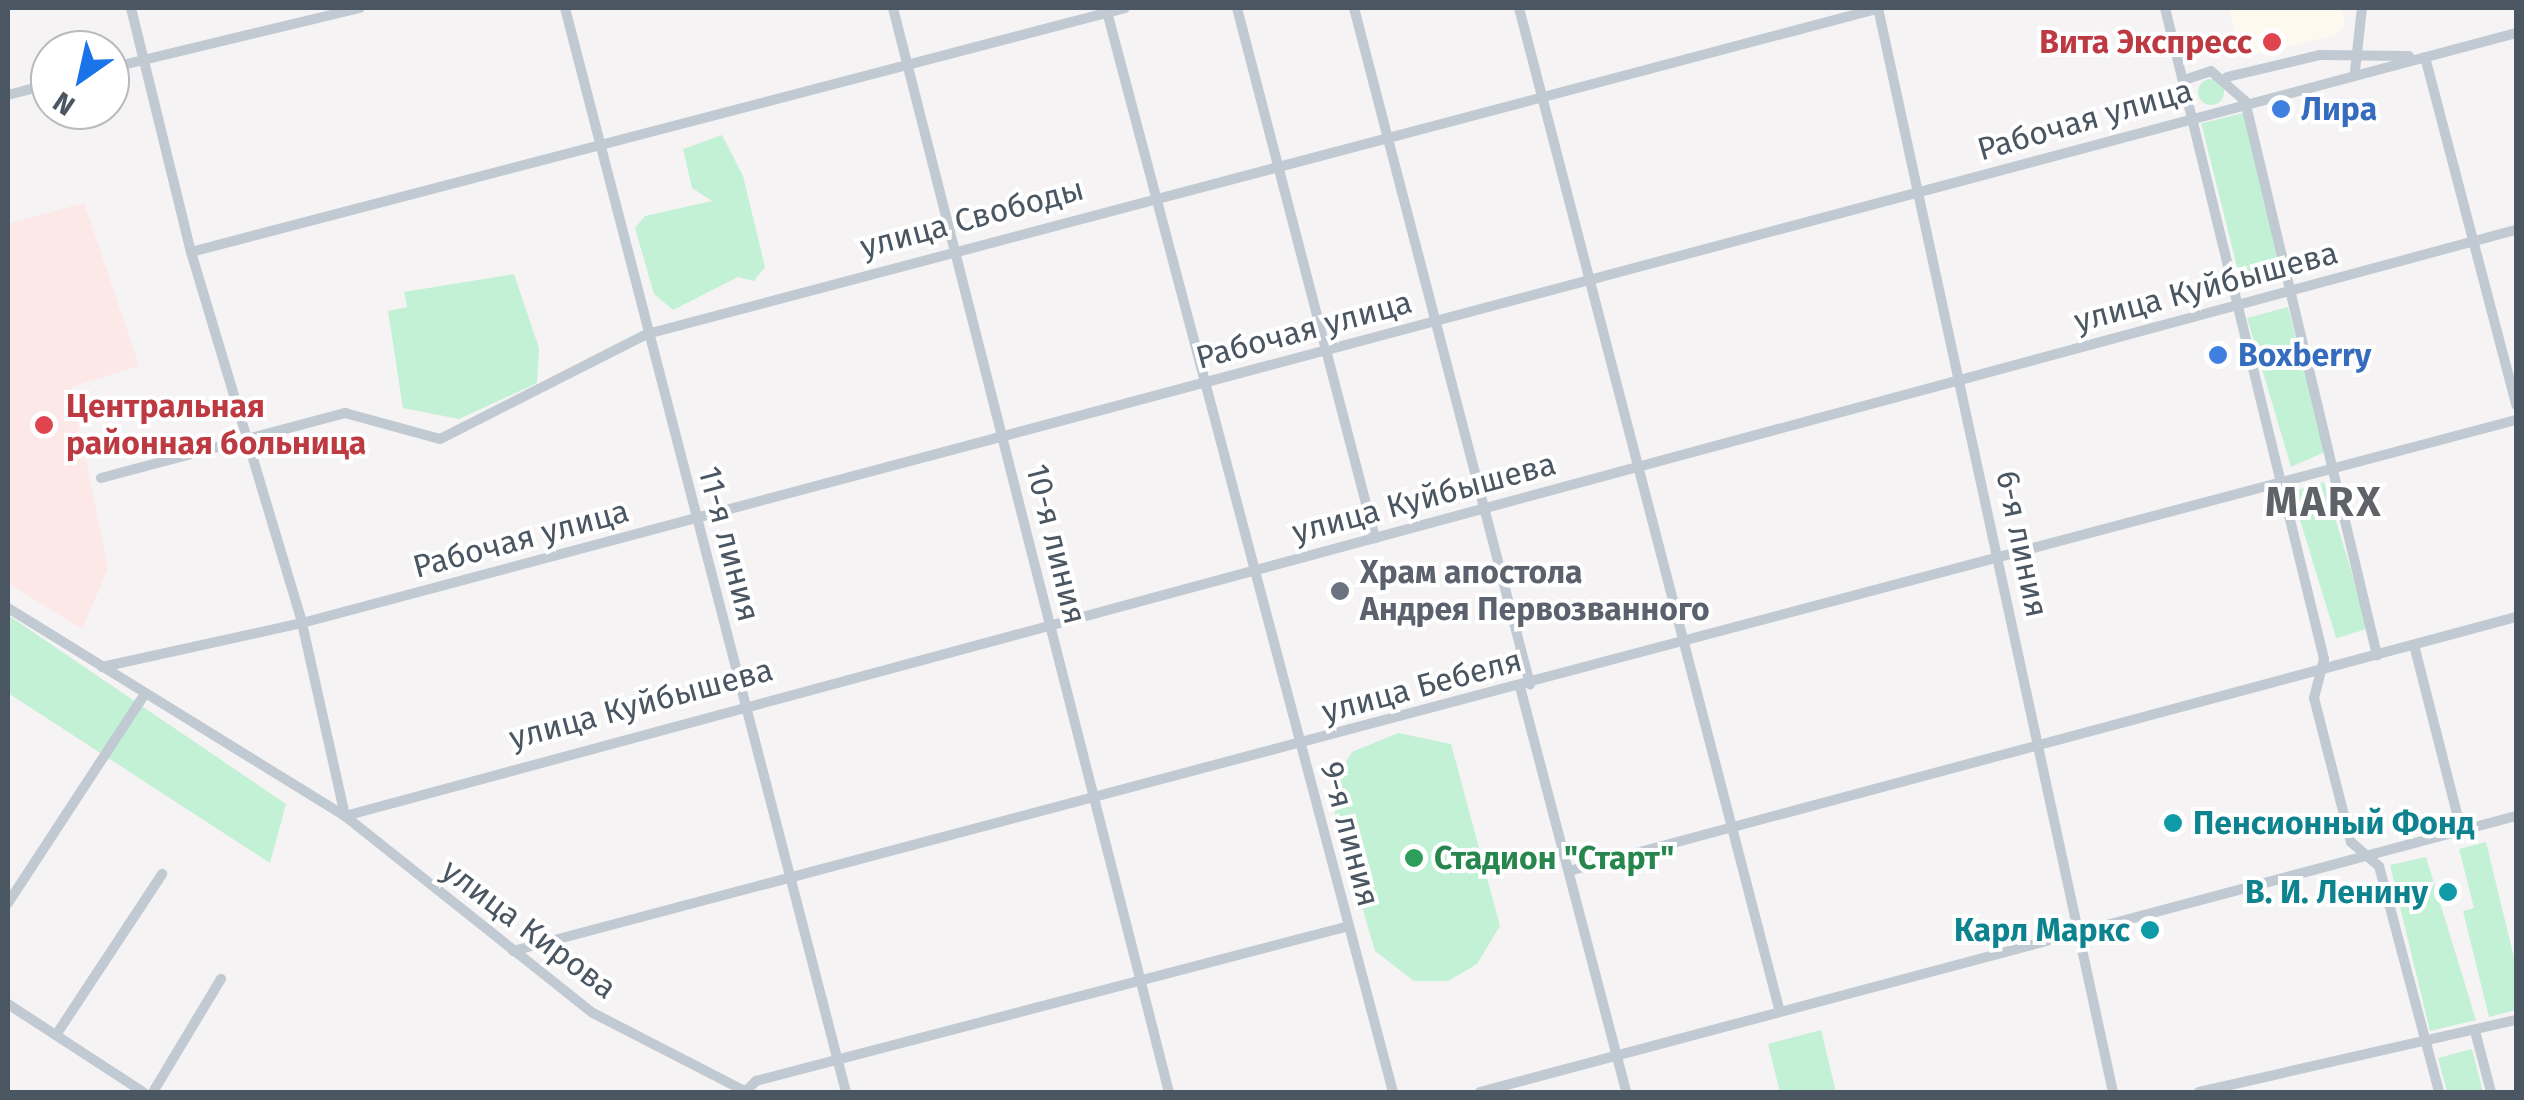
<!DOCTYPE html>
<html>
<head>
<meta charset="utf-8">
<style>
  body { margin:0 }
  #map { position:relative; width:2524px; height:1100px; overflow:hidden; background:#f5f3f3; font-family:"Fira Sans",sans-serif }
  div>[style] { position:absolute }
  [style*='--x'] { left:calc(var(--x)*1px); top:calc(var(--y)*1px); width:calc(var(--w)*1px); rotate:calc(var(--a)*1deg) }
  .commercial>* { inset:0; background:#fdf9ef }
  .medical>* { inset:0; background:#fce8e6 }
  .green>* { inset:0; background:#c3f1d5; transform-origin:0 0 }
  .round { border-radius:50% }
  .minor>* { height:10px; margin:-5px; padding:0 5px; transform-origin:5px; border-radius:5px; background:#c1cad2 }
  .dots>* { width:28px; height:28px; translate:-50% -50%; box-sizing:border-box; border:5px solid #fff; border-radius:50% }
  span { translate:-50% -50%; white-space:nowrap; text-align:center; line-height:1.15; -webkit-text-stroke:8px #fff; paint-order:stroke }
  .health-label { font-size:32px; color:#be3a42; font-weight:700 }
  .right { translate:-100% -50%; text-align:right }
  .left { translate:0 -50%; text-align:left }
  .shop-label { font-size:32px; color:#366cbe; font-weight:700 }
  .street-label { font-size:32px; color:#4a5661 }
  .worship-label { font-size:32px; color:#5b616d; font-weight:700 }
  .culture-label { font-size:32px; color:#0d838f; font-weight:700 }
  .leisure-label { font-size:32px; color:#27864d; font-weight:700 }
  .district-label { font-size:42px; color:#5f6368; font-weight:700; letter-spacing:2.5px }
  .frame { position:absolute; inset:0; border:10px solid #4a5661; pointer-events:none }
  .north { position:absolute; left:30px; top:30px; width:100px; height:100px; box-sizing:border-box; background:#fff; border:2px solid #b7bbc0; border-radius:50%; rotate:214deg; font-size:28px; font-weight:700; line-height:40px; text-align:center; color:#4a5661 }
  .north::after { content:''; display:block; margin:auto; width:35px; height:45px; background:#1a73e8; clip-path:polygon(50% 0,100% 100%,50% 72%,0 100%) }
</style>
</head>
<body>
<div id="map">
  <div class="commercial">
    <i style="clip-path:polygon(2228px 8px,2342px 8px,2345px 24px,2336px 35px,2242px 58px)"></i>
  </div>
  <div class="medical">
    <i style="clip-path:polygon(84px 203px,139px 366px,71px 387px,108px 568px,82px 629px,8px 583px,8px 224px)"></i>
  </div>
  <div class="green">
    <i class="round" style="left:2198px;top:79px;width:26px;height:26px"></i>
    <i style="left:2243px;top:113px;width:168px;height:43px;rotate:76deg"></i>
    <i style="clip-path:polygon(722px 135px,743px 176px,765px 267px,754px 281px,738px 277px,673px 310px,654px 294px,635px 228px,645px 216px,712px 201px,692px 188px,683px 149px)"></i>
    <i style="clip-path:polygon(514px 274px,539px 348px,537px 383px,459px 419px,403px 408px,388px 311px,407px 307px,404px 292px)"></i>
    <i style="clip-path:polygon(2288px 307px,2325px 452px,2291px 467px,2247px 318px)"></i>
    <i style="left:2324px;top:482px;width:153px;height:34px;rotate:73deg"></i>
    <i style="clip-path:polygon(8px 615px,286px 804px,270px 863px,8px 693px)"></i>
    <i style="clip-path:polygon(1398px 733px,1451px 744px,1500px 926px,1477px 964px,1448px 981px,1414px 981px,1375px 951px,1335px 814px,1335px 781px,1352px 752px)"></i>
    <i style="clip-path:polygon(2486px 842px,2516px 966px,2516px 1010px,2489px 1017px,2463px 911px,2474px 908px,2459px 849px)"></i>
    <i style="clip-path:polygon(2426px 857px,2476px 1020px,2430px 1031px,2390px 865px)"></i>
    <i style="clip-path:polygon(1821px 1030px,1836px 1092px,1780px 1092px,1768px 1044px)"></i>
    <i style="clip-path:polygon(2472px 1049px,2483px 1092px,2447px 1092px,2438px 1058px)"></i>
  </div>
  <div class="minor">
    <i style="--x:131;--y:8;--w:251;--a:76.2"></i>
    <i style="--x:191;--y:252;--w:387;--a:73.3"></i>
    <i style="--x:302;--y:623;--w:198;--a:77.4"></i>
    <i style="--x:565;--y:8;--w:1120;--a:75.47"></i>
    <i style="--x:893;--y:8;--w:1119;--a:75.72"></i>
    <i style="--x:1106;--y:8;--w:1121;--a:75.17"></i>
    <i style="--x:1237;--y:8;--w:548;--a:75.41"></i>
    <i style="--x:1354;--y:8;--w:699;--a:75.41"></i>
    <i style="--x:1519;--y:8;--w:1037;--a:75.43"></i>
    <i style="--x:1878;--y:8;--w:1109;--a:77.77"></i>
    <i style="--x:2165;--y:8;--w:670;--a:76.27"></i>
    <i style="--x:2324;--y:659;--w:40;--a:104.4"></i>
    <i style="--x:2314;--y:698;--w:149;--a:75.6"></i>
    <i style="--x:2351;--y:842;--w:37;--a:41"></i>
    <i style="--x:2379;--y:866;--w:234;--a:75.1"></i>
    <i style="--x:2425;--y:57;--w:360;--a:75.3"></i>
    <i style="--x:110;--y:68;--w:257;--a:-13.5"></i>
    <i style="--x:2355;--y:71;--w:63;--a:-83.7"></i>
    <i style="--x:2227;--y:77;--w:96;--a:-13.3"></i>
    <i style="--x:2320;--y:55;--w:89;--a:0.6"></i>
    <i style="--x:2184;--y:80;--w:28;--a:-18"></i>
    <i style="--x:2211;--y:71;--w:45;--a:41.4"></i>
    <i style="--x:2245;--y:101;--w:570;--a:76.6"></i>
    <i style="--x:8;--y:95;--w:43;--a:-14.7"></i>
    <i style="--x:191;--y:252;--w:965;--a:-14.64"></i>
    <i style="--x:101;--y:478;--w:253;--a:-14.9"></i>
    <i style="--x:345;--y:413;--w:98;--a:15.3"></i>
    <i style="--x:440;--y:439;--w:232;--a:-26.9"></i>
    <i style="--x:647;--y:334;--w:1275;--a:-14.81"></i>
    <i style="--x:8;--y:608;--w:396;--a:31.7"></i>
    <i style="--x:345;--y:816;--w:317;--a:38.5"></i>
    <i style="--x:593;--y:1013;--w:173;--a:27.2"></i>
    <i style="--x:2414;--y:645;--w:191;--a:75.7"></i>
    <i style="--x:102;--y:667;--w:205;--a:-12.4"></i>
    <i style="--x:302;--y:623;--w:2291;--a:-14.92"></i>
    <i style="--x:1520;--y:687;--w:419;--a:75.3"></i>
    <i style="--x:345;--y:816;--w:2249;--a:-15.11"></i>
    <i style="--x:1569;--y:871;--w:980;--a:-15.01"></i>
    <i style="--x:8;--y:903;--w:249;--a:-56.8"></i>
    <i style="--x:513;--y:951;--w:2072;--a:-14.85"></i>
    <i style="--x:8;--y:1004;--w:161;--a:33.1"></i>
    <i style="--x:2475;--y:1031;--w:63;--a:75.3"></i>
    <i style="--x:56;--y:1035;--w:193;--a:-56.6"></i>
    <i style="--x:153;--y:1092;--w:132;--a:-59"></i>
    <i style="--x:745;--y:1092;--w:16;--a:-45"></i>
    <i style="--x:756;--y:1081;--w:613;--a:-14.65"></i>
    <i style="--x:1480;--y:1092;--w:1072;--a:-14.92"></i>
    <i style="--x:2199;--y:1092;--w:325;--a:-12.8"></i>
  </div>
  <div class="dots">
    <i style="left:2272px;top:42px;background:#e0444e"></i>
    <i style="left:2281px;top:109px;background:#3f7fe0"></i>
    <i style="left:2218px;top:355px;background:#3f7fe0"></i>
    <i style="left:44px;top:425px;background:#e0444e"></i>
    <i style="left:1340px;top:591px;background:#6b7280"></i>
    <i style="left:2173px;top:823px;background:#0f9aa8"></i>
    <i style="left:1414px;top:858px;background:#2e9e5b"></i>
    <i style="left:2448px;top:892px;background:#0f9aa8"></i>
    <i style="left:2150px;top:930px;background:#0f9aa8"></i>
  </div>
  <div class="health-label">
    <span class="right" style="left:2252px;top:42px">Вита Экспресс</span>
    <span class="left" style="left:66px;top:425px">Центральная<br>районная больница</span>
  </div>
  <div class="shop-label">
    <span class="left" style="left:2301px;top:109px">Лира</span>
    <span class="left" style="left:2238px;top:355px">Boxberry</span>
  </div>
  <div class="street-label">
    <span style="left:2085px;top:120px;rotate:-16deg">Рабочая улица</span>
    <span style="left:972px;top:218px;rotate:-15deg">улица Свободы</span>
    <span style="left:2206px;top:287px;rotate:-15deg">улица Куйбышева</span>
    <span style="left:1304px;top:330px;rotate:-15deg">Рабочая улица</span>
    <span style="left:1424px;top:498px;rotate:-15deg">улица Куйбышева</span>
    <span style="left:521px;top:539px;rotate:-15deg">Рабочая улица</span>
    <span style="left:729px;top:544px;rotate:75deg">11-я линия</span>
    <span style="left:1056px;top:544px;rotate:76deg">10-я линия</span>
    <span style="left:2022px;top:544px;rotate:78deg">6-я линия</span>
    <span style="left:1422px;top:686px;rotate:-15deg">улица Бебеля</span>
    <span style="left:641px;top:704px;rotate:-15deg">улица Куйбышева</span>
    <span style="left:1350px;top:834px;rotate:75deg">9-я линия</span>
    <span style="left:529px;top:929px;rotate:37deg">улица Кирова</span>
  </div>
  <div class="worship-label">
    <span class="left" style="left:1360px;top:591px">Храм апостола<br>Андрея Первозванного</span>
  </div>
  <div class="culture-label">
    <span class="left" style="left:2193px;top:823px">Пенсионный Фонд</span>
    <span class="right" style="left:2428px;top:892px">В. И. Ленину</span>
    <span class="right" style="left:2130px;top:930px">Карл Маркс</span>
  </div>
  <div class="leisure-label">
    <span class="left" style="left:1434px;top:858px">Стадион "Старт"</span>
  </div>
  <div class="district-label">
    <span style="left:2324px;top:502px">MARX</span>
  </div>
  <div class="frame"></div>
  <div class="north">N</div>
</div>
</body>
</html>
